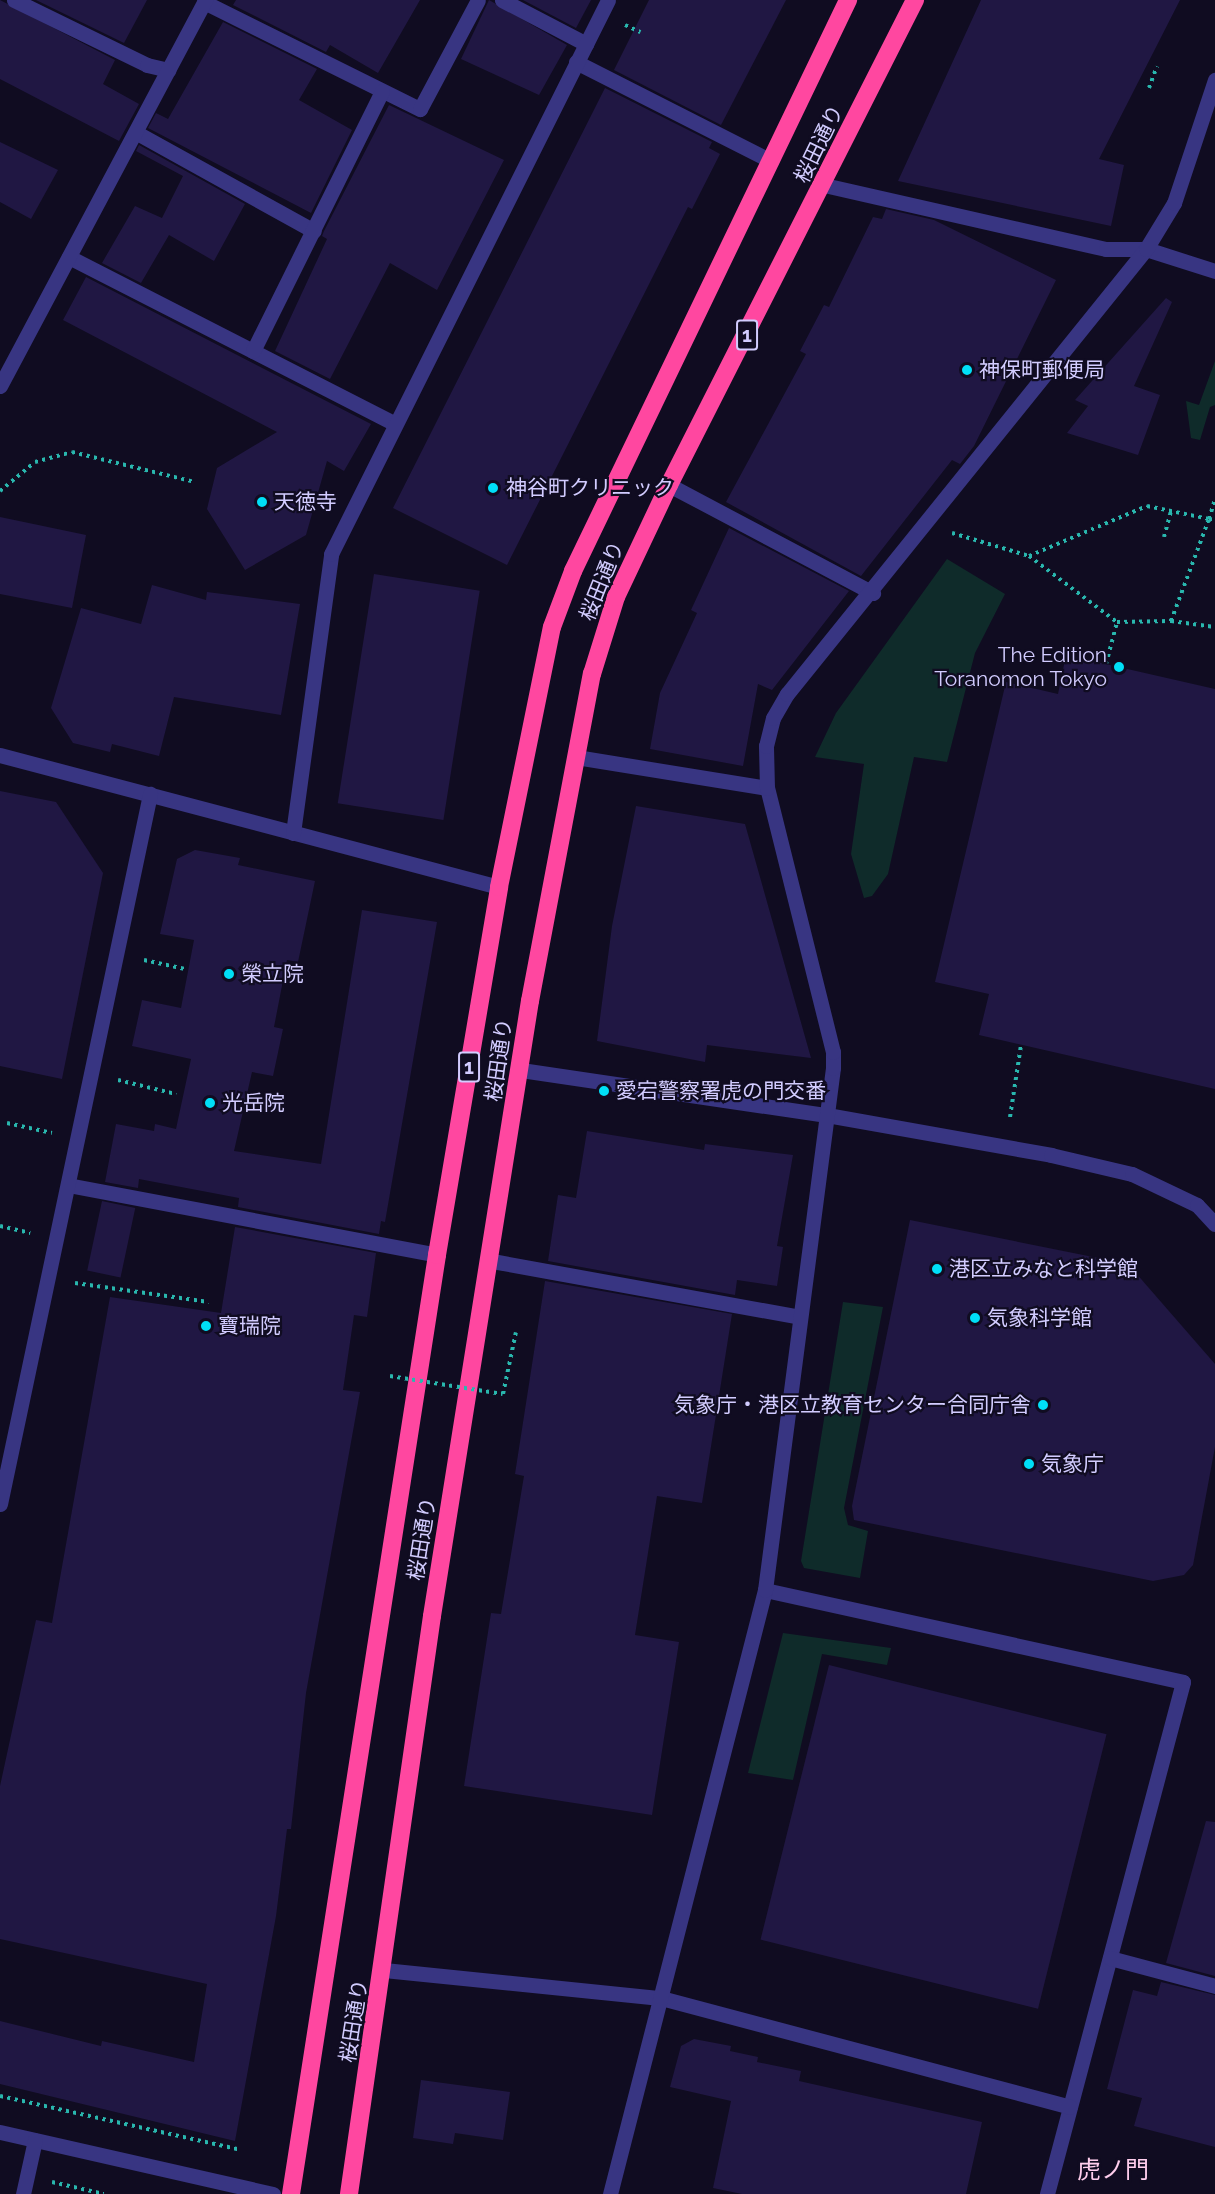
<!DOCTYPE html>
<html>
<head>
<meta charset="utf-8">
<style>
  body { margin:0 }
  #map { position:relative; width:1215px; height:2194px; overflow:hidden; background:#100c21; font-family:Raleway,"Noto Sans JP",sans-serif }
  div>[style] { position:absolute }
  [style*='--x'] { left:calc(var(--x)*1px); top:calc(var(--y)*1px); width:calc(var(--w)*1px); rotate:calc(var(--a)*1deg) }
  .green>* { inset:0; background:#0f2b2a }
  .building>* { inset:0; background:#201743; transform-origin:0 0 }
  .path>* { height:4px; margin-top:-2px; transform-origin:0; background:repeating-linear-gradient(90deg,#29b7ae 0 3px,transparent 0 7.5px) }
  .minor>* { height:15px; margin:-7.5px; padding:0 7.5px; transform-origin:7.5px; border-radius:7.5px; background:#383582 }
  .highway>* { height:18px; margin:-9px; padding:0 9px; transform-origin:9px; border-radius:9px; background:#ff47a0 }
  .path-bridge>* { height:4px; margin-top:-2px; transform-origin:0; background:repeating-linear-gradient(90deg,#29b7ae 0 3px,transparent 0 7.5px) }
  .dots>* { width:16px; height:16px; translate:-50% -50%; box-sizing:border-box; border:3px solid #100c21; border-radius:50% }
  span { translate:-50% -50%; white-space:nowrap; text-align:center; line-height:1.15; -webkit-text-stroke:4.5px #100c21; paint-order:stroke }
  .shield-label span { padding:2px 4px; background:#100c21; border:2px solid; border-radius:4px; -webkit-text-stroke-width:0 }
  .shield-label { font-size:20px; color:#d2ccff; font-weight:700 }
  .street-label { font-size:21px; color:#d2ccff }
  .poi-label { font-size:21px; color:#d2ccff }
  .left { translate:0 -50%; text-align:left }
  .right { translate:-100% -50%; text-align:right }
  .quarter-label { font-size:24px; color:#ffceed }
</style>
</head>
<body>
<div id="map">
  <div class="green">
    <i style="clip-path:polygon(1215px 361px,1215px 405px,1210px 407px,1200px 440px,1191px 438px,1186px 401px,1199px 405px)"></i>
    <i style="clip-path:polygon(947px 559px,1005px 594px,975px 653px,947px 762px,914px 757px,888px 874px,872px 896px,864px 898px,851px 854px,864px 764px,815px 757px,836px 713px)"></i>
    <i style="clip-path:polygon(843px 1302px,883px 1307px,844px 1508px,848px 1525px,868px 1531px,860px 1578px,804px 1568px,801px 1561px)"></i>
    <i style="clip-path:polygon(783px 1633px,891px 1648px,887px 1665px,822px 1654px,793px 1780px,748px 1773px)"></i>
  </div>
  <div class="building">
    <i style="clip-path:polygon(0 0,115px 60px,103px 84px,139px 104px,119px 141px,0 79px)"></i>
    <i style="clip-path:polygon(36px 0,147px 0,124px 43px)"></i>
    <i style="clip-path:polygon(236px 0,420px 0,378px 73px,330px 45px,326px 52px,233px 5px)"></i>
    <i style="clip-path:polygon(489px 0,567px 45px,539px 95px,461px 59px)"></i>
    <i style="clip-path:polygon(523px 0,591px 0,576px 28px)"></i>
    <i style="clip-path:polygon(649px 0,786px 0,721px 125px,614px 70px)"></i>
    <i style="clip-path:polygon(981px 0,1180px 0,1099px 159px,1124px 165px,1111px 226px,898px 181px)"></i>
    <i style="clip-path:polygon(223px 22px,317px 69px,299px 100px,352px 130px,311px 213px,148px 128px,156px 113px,168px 119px)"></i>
    <i style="clip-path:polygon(605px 88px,712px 142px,709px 148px,720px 154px,692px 209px,688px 207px,507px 565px,393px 508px)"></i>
    <i style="clip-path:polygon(389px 105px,504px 160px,437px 290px,390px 263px,330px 379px,275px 351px,327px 239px,322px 236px,324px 231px)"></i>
    <i style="clip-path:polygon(0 142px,58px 170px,31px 219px,0 202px)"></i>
    <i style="clip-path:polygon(139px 145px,245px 204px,214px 261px,169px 235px,141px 283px,102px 263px,135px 206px,162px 218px,183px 176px,136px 151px)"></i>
    <i style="clip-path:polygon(886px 209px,934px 220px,1056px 280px,974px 446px,960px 464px,952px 460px,861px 576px,726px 502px,806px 354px,800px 351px,824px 305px,829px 307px,873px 217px,882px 219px)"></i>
    <i style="clip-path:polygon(86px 277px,371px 424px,344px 471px,327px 461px,306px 535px,245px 570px,207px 509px,217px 468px,277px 432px,63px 320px)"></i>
    <i style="clip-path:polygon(1166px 298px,1172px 302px,1134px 386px,1160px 395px,1138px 455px,1067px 433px,1088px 406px,1075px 400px)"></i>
    <i style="clip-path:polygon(0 517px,86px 535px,72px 608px,0 594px)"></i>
    <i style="clip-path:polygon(729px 528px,849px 591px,772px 690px,758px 684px,743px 766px,650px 749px,660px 693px,697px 613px,691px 610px)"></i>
    <i style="left:374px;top:574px;width:107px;height:232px;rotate:9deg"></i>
    <i style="clip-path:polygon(152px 585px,206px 600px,207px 592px,300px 604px,281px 715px,174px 697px,159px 756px,112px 744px,110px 752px,73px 743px,51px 708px,81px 608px,141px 624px)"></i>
    <i style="clip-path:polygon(1066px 655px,1215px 689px,1215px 1089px,979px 1035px,989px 994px,935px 982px,1006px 682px,1058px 694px)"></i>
    <i style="clip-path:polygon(0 791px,56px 802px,103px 873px,62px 1079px,0 1066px)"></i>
    <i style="clip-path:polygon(636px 806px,745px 824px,811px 1058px,707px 1045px,705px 1062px,597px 1041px,612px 926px)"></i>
    <i style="clip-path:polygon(195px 850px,240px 858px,238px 865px,315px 881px,298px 962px,287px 960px,274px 1027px,283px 1029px,273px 1076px,252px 1072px,234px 1151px,321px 1164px,362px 910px,437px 922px,385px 1222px,381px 1221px,379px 1234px,238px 1207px,239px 1198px,139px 1179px,138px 1188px,105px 1182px,116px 1124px,154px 1131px,155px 1124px,176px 1129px,191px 1059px,132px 1046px,142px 1000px,181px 1008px,194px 940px,160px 934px,177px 859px)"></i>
    <i style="clip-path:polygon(587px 1131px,704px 1150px,705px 1144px,793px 1155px,777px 1246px,783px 1247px,777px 1286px,737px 1280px,735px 1295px,548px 1261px,558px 1195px,576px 1198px)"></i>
    <i style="left:102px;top:1201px;width:34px;height:71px;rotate:12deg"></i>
    <i style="clip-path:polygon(910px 1220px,1128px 1264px,1215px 1364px,1215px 1447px,1193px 1565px,1184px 1575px,1153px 1581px,854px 1520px,852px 1506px)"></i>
    <i style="clip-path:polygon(235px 1227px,376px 1253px,367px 1317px,354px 1315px,343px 1390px,360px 1392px,306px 1693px,291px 1829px,287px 1829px,276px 1916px,235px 2141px,0 2084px,0 2021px,101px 2046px,102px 2041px,194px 2062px,207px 1984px,0 1939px,0 1786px,36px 1620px,52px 1623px,110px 1297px,221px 1313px)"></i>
    <i style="clip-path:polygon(545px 1281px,732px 1314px,702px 1503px,657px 1496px,635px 1635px,679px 1642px,652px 1815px,464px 1786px,491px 1613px,501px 1614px,524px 1476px,515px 1474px)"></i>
    <i style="left:829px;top:1665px;width:286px;height:283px;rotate:14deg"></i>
    <i style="clip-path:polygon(1206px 1821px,1215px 1822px,1215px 1976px,1166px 1963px)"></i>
    <i style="clip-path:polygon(1161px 1982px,1215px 1995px,1215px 2147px,1134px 2126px,1142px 2098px,1107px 2089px,1133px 1990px,1157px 1996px)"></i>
    <i style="clip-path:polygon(694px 2039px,731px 2046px,730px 2051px,758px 2057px,757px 2062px,801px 2071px,799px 2081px,982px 2122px,966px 2194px,742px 2194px,713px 2188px,731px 2101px,670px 2087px,681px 2046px)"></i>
    <i style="clip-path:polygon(421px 2080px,510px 2092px,503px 2140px,455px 2133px,453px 2144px,413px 2138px)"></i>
  </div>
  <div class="path">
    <i style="--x:625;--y:25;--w:17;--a:25"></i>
    <i style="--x:1149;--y:88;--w:23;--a:-70"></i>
    <i style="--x:0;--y:491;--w:45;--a:-39.6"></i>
    <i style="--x:35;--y:462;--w:38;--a:-15"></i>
    <i style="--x:72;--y:452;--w:127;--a:13.7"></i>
    <i style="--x:952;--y:533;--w:80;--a:16.6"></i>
    <i style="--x:1029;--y:556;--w:128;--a:-23"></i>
    <i style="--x:1147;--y:506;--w:63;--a:11.8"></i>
    <i style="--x:1209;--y:519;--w:21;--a:-73"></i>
    <i style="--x:1164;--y:537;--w:28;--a:-75"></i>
    <i style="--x:1029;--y:556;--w:110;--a:36.9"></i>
    <i style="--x:1117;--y:622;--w:54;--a:-1.1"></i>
    <i style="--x:1171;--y:621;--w:109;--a:-69.6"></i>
    <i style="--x:1209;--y:519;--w:6;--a:18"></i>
    <i style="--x:1171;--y:621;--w:44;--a:7.8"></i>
    <i style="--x:1106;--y:664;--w:43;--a:-75.3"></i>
    <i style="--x:144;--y:960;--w:42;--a:12.4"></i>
    <i style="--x:118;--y:1080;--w:60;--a:13.6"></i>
    <i style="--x:1010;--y:1117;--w:73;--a:-81.3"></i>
    <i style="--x:7;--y:1123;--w:46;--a:12.5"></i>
    <i style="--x:0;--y:1226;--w:31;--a:13"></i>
    <i style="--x:75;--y:1283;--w:135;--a:8.1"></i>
    <i style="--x:503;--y:1394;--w:63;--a:-78.2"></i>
    <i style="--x:0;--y:2096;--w:244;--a:12.6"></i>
    <i style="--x:52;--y:2182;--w:53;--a:13"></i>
  </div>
  <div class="minor">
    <i style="--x:14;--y:0;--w:148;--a:26"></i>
    <i style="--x:147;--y:65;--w:22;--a:13"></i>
    <i style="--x:502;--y:0;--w:95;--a:27.6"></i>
    <i style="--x:204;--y:2;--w:241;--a:26.4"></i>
    <i style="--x:420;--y:109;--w:123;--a:-62"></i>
    <i style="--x:576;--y:62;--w:219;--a:26.9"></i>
    <i style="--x:137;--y:133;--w:202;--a:29"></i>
    <i style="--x:824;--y:185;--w:289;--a:12.8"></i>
    <i style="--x:1106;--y:249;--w:40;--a:0"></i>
    <i style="--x:1146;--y:249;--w:72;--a:17.7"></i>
    <i style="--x:69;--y:257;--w:365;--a:27.1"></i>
    <i style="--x:253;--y:351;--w:290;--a:-63.6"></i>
    <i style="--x:0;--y:386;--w:437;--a:-62"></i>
    <i style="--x:669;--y:485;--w:231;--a:27.9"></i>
    <i style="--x:0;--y:755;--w:516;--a:14.82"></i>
    <i style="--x:576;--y:757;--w:193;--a:9.2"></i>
    <i style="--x:293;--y:833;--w:282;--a:-82.2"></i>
    <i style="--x:331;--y:554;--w:619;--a:-63.43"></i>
    <i style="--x:521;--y:1070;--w:309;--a:8.4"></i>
    <i style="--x:827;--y:1115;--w:228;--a:10.1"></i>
    <i style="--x:1051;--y:1155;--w:83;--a:13.2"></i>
    <i style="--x:1132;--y:1174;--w:72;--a:25.5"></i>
    <i style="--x:1197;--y:1205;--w:26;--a:47"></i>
    <i style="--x:68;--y:1185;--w:376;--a:10.7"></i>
    <i style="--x:492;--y:1261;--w:313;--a:10.3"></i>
    <i style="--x:0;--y:1504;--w:726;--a:-78.07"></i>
    <i style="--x:765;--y:1590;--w:428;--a:12.4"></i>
    <i style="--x:1183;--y:1682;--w:530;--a:104.88"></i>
    <i style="--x:1110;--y:1958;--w:109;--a:14.9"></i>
    <i style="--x:384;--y:1970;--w:278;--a:5.8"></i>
    <i style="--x:661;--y:1998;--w:423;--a:14.9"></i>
    <i style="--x:0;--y:2132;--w:280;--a:12.8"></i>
    <i style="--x:23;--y:2194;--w:55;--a:-77.5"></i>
    <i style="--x:610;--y:2194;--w:624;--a:-75.61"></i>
    <i style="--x:765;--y:1590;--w:526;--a:-82.58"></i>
    <i style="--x:833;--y:1068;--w:16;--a:-90"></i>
    <i style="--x:833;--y:1052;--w:272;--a:-104"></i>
    <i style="--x:767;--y:788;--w:42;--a:-91.4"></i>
    <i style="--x:766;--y:746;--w:29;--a:-76"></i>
    <i style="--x:773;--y:718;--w:28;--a:-60"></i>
    <i style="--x:787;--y:694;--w:572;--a:-51.11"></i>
    <i style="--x:1146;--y:249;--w:54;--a:-58.7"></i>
    <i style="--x:1174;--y:203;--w:130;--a:-71.6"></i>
  </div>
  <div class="highway">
    <i style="--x:291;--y:2194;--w:950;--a:-81.16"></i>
    <i style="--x:437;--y:1255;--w:373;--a:-80.4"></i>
    <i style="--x:499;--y:887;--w:265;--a:-78.5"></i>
    <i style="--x:552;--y:627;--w:60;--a:-69.4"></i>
    <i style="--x:573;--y:571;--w:634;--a:-64.28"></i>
    <i style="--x:349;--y:2194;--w:584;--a:-81.83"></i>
    <i style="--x:432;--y:1616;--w:623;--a:-80.95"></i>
    <i style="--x:530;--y:1001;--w:333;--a:-79.3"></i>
    <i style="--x:592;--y:674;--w:81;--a:-72.7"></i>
    <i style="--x:616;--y:597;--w:124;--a:-64.7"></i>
    <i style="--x:669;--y:485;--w:544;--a:-63.11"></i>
  </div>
  <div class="path-bridge">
    <i style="--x:390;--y:1376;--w:114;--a:9.1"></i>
  </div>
  <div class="dots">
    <i style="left:967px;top:370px;background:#00dff7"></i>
    <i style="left:493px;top:488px;background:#00dff7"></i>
    <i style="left:262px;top:502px;background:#00dff7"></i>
    <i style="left:1119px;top:667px;background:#00dff7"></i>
    <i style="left:229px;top:974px;background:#00dff7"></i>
    <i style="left:604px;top:1091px;background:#00dff7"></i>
    <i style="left:210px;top:1103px;background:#00dff7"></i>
    <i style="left:937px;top:1269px;background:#00dff7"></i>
    <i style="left:975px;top:1318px;background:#00dff7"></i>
    <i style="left:206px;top:1326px;background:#00dff7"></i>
    <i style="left:1043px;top:1405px;background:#00dff7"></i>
    <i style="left:1029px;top:1464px;background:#00dff7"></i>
  </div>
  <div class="shield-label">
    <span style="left:747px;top:335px">1</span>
    <span style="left:469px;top:1067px">1</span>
  </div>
  <div class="street-label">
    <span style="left:819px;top:144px;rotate:-64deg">桜田通り</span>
    <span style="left:602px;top:581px;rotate:-68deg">桜田通り</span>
    <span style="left:499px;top:1060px;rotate:-82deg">桜田通り</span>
    <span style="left:422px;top:1539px;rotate:-81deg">桜田通り</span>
    <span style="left:354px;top:2021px;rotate:-81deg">桜田通り</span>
  </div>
  <div class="poi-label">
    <span class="left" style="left:979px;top:370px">神保町郵便局</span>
    <span class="left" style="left:506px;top:488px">神谷町クリニック</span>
    <span class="left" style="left:274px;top:502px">天徳寺</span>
    <span class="right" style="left:1107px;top:667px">The Edition<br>Toranomon Tokyo</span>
    <span class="left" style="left:241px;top:974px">榮立院</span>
    <span class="left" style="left:616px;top:1091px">愛宕警察署虎の門交番</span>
    <span class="left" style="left:222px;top:1103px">光岳院</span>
    <span class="left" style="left:949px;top:1269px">港区立みなと科学館</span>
    <span class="left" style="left:987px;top:1318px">気象科学館</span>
    <span class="left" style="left:218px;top:1326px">寶瑞院</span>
    <span class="right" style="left:1031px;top:1405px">気象庁・港区立教育センター合同庁舎</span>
    <span class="left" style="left:1041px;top:1464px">気象庁</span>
  </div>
  <div class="quarter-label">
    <span style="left:1113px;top:2170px">虎ノ門</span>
  </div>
</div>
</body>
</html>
